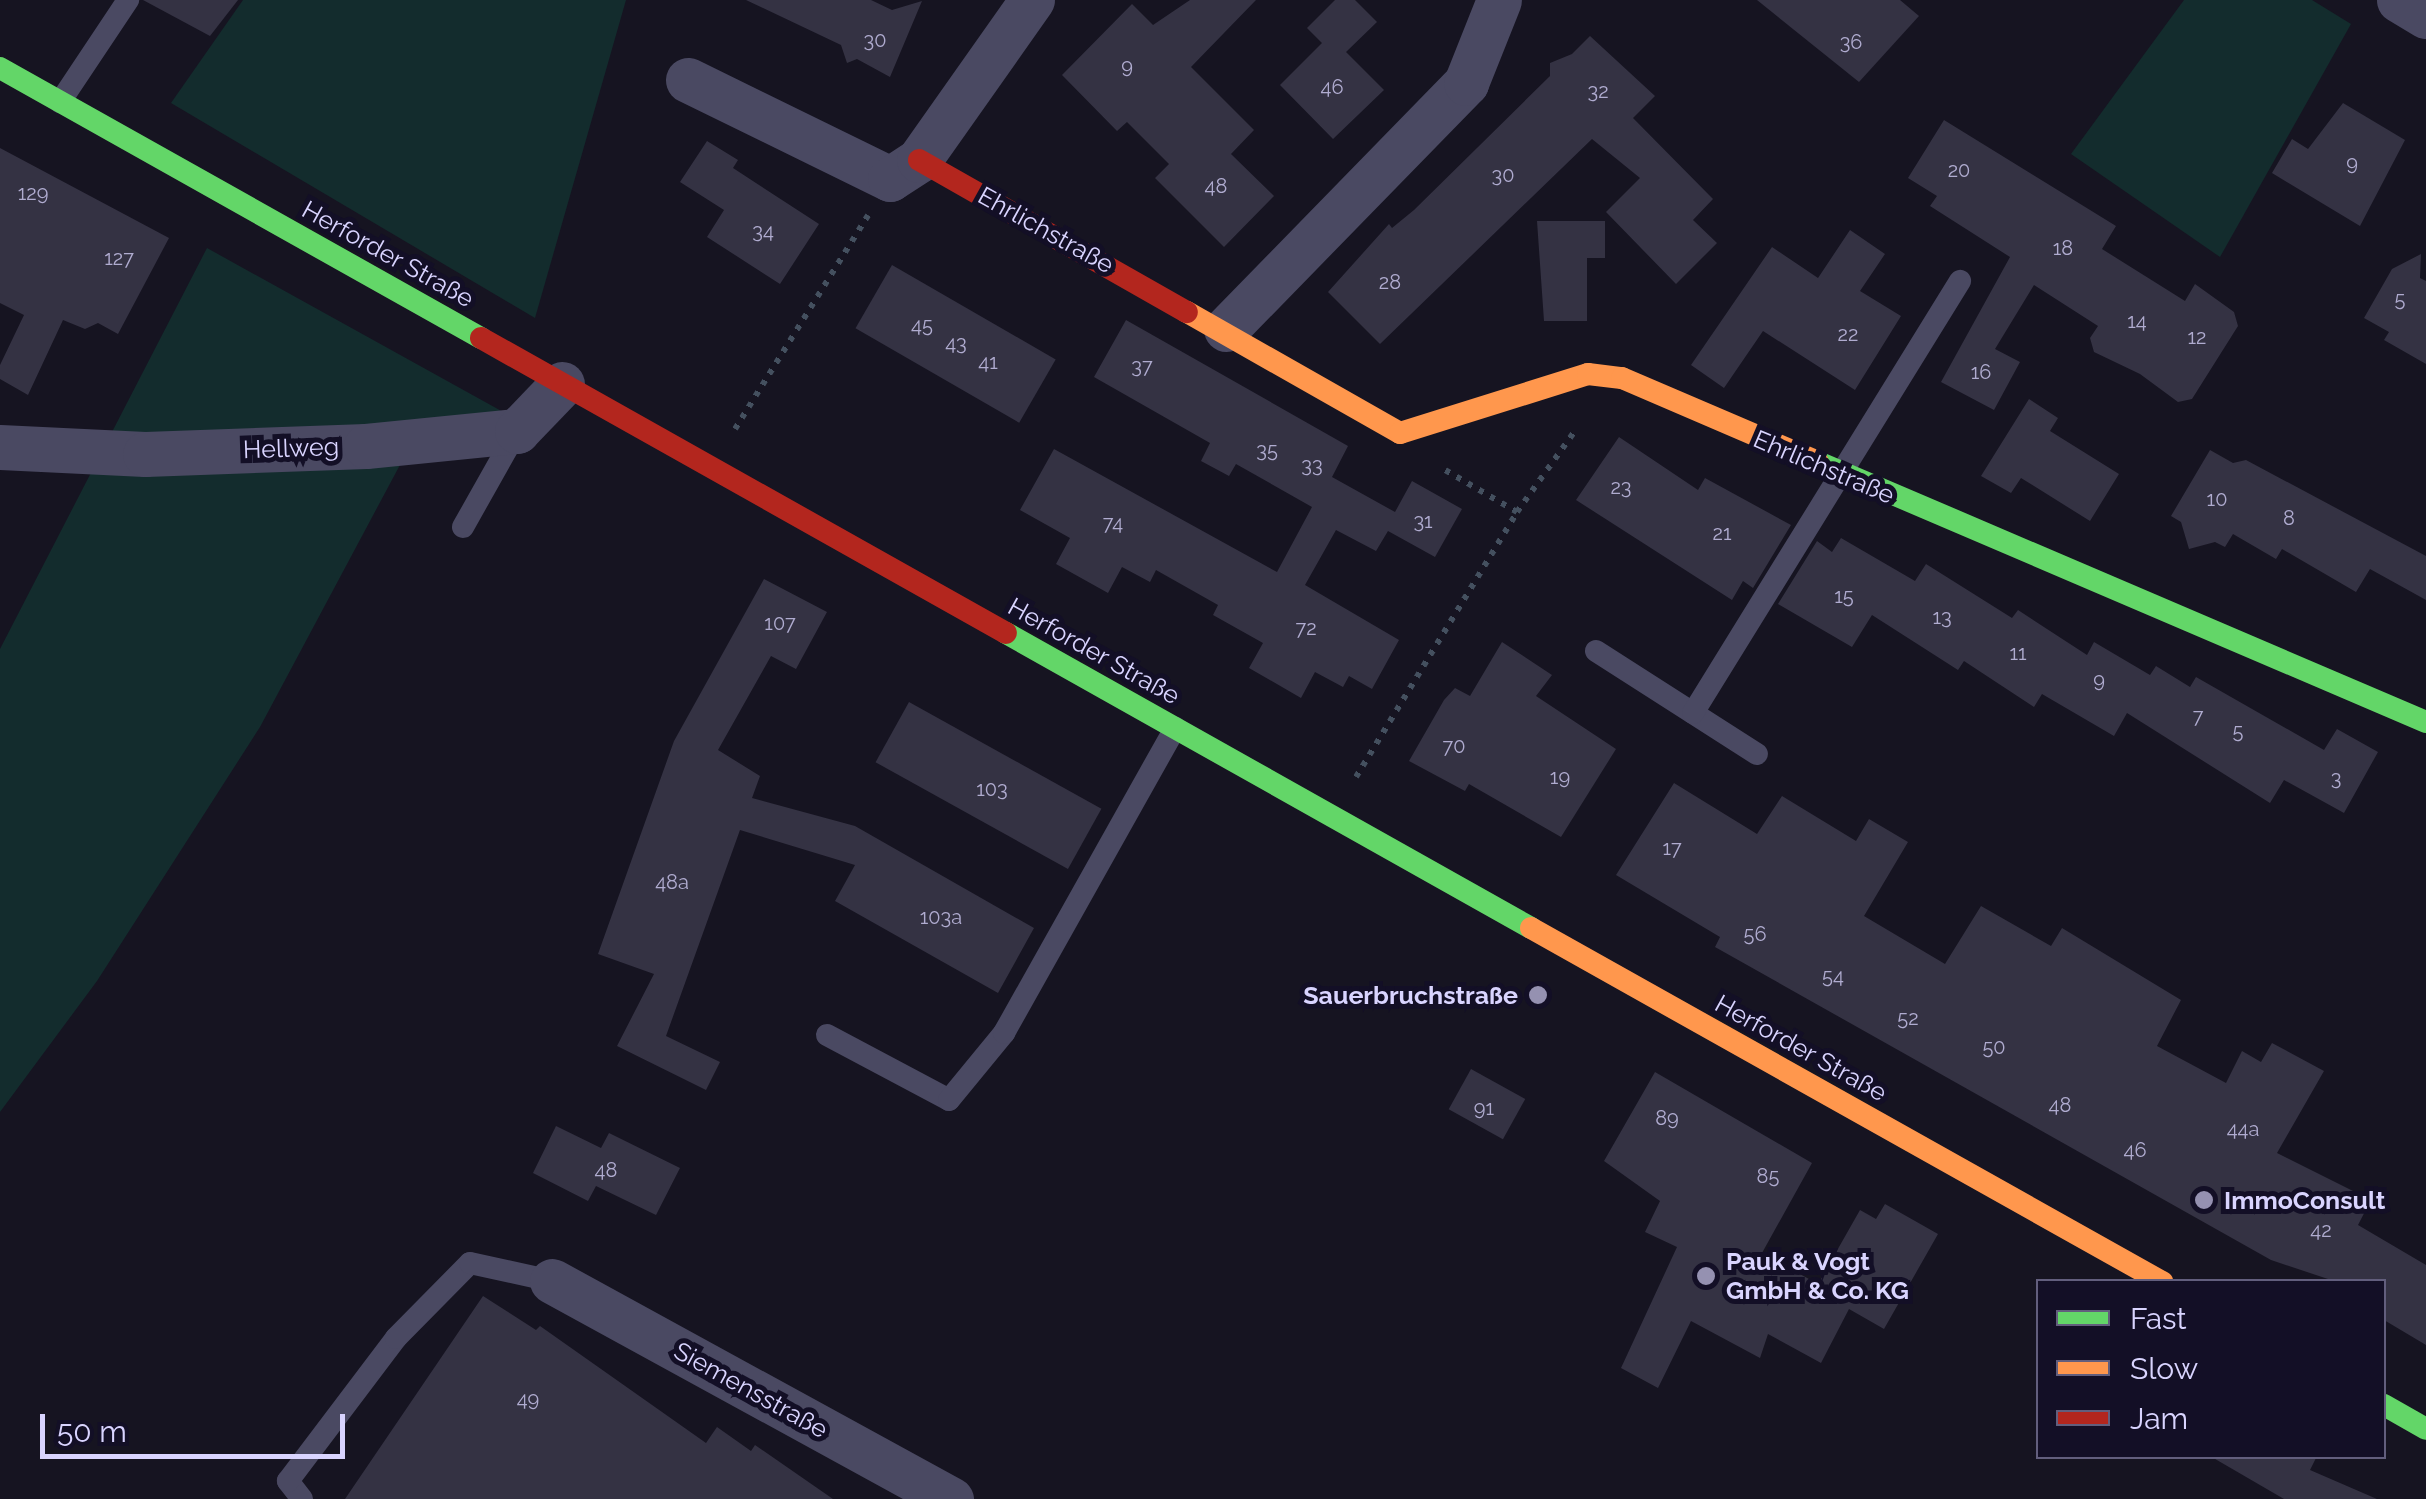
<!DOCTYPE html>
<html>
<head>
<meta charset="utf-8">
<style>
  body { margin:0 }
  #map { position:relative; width:2426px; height:1499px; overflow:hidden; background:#161421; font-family:Raleway,sans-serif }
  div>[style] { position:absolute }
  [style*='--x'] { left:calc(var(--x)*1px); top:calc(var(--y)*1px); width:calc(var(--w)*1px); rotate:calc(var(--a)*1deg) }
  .green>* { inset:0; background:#132c2d }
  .building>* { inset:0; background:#343243; transform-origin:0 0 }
  .path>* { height:6px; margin-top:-3px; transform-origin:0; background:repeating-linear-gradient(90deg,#44505f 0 5px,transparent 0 13px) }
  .lane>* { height:22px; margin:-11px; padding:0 11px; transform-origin:11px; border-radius:11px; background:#4a4962 }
  .street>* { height:45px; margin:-22.5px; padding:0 22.5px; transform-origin:22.5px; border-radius:22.5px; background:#4a4962 }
  .fast>* { height:22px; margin:-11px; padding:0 11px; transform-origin:11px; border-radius:11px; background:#63d668 }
  .slow>* { height:22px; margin:-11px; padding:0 11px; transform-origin:11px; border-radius:11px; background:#ff974d }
  .jam>* { height:22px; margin:-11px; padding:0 11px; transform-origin:11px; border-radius:11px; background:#b3261e }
  .dots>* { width:28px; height:28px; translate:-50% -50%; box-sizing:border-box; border:5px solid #130f26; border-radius:50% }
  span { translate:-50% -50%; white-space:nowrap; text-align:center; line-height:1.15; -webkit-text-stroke:10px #130f26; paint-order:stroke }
  .number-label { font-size:20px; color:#b0acd0 }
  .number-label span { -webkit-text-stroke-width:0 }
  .street-label { font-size:25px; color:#d9d4ff }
  .poi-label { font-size:25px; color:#d9d4ff; font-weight:700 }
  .right { translate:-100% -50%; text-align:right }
  .left { translate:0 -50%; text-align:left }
  .legend { position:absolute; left:2036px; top:1279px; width:350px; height:180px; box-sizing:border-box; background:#130f26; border:2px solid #625e7d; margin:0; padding:12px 18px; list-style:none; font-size:30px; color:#d9d4ff }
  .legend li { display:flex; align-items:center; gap:20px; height:50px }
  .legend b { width:50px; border:2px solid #625e7d }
  .scale { position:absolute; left:40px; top:1414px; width:305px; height:45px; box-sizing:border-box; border:5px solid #d9d4ff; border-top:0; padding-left:12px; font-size:30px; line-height:35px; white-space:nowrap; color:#d9d4ff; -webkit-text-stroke:8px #130f26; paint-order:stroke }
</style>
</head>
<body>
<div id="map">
  <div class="green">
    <i style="clip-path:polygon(243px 0,626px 0,535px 318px,171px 103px)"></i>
    <i style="clip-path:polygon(2184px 0,2312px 0,2351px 24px,2220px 257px,2071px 154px)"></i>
    <i style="clip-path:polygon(207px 248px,505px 413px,401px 463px,260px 727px,97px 981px,0 1112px,0 649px)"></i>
  </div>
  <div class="building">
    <i style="clip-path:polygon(143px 0,238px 0,210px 36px)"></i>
    <i style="clip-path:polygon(746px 0,871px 0,892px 10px,922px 1px,890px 77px,857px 59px,847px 63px,841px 45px)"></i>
    <i style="clip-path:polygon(1190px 0,1256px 0,1191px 67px,1254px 130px,1231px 154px,1274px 196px,1224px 247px,1155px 178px,1169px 164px,1127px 122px,1117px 131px,1062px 75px,1132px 4px,1153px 25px)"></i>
    <i style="clip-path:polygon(1335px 0,1355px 0,1377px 22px,1346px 52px,1384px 90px,1333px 139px,1280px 85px,1322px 43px,1307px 28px)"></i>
    <i style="clip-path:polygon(1757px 0,1900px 0,1919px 16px,1859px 82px)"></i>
    <i style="clip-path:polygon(1590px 36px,1655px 96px,1633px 118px,1713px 199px,1693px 220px,1717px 243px,1676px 284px,1606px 212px,1640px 178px,1592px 139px,1380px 344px,1328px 292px,1389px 224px,1392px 228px,1414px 210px,1550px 76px,1550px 63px,1572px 54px)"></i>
    <i style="clip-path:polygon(2343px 103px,2405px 140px,2360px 226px,2272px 173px,2292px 139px,2308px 149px)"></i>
    <i style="clip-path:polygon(1944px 120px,2116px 226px,2102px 249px,2185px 301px,2195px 284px,2234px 312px,2238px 326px,2192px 399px,2178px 402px,2140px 374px,2094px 352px,2090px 338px,2098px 326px,2034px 285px,1995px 349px,2020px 362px,1994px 410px,1941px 382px,2010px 257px,1930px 206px,1937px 196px,1908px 178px)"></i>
    <i style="clip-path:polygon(707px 141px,738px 160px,733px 168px,819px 224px,780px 284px,707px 237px,724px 210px,680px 182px)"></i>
    <i style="clip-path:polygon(0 148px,169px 238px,118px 334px,98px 323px,85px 329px,63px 320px,28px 395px,0 379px,0 365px,24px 315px,0 303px)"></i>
    <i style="clip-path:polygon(1537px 221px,1605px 221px,1605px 258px,1587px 258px,1587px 321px,1544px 321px)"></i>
    <i style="clip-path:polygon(1850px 230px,1885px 254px,1860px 291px,1901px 316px,1855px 390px,1763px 331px,1724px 388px,1691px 365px,1772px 247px,1818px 278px)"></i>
    <i style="clip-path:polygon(2421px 254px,2420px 278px,2426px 281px,2426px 364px,2384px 340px,2389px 332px,2364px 318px,2392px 269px)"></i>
    <i style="left:892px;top:265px;width:189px;height:73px;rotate:30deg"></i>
    <i style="clip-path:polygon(1126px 320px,1348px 446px,1332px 477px,1395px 512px,1412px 481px,1462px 509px,1435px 557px,1388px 531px,1376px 551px,1336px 530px,1305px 585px,1399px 640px,1372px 689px,1349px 676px,1343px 687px,1315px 672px,1301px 698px,1249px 668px,1263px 643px,1213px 615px,1218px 605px,1156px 570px,1150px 582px,1122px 567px,1108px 593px,1056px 564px,1070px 538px,1020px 510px,1054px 449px,1277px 572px,1312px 507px,1236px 464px,1229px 476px,1201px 461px,1210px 443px,1094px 377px)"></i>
    <i style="clip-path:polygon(2029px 399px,2058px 418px,2050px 431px,2119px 474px,2090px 521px,2021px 478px,2011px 493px,1981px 476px)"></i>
    <i style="clip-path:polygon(1619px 437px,1698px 490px,1705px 478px,1791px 525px,1753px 588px,1743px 581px,1732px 600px,1576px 500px)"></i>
    <i style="clip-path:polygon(2210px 450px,2233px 463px,2246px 460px,2426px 556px,2426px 600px,2370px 569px,2356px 592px,2282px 549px,2276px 559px,2233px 534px,2225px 547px,2215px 542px,2189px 549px,2181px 522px,2171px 516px)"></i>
    <i style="clip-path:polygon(1841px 538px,1915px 581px,1926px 564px,2012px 618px,2018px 610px,2087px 655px,2094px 642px,2150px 675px,2156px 666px,2190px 687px,2196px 677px,2324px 750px,2337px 729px,2378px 752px,2344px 813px,2284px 780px,2270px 803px,2127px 713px,2114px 736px,2042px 694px,2034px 707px,1964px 661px,1958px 670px,1872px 615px,1852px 647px,1778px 604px,1817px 541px,1832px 552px)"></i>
    <i style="clip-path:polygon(764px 579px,827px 612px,796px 669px,771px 656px,718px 750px,760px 776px,752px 798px,855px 826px,1034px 928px,998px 993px,835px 901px,855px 865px,740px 830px,666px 1036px,720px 1062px,706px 1090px,617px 1046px,654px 974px,598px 954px,674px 741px)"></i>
    <i style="clip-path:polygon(1502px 642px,1552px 675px,1536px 696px,1616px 749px,1561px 837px,1469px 784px,1465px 791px,1409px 761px,1444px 700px,1455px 688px,1470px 696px)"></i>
    <i style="left:909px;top:702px;width:220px;height:69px;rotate:29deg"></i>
    <i style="clip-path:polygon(1674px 783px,1757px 834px,1782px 796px,1856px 841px,1869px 819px,1908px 842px,1864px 916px,1945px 964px,1981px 906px,2051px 946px,2062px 928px,2181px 1000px,2157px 1046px,2226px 1083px,2242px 1051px,2261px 1062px,2272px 1043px,2324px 1071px,2277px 1153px,2371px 1200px,2358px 1225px,2426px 1265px,2426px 1345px,2384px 1320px,2384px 1282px,2337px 1282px,2271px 1260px,1715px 947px,1720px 937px,1616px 875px)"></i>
    <i style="left:1471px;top:1069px;width:62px;height:46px;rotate:29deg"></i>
    <i style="clip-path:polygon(1655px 1072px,1812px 1163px,1762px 1253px,1818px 1284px,1860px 1210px,1876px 1219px,1885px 1204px,1938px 1234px,1884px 1329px,1849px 1309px,1821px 1363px,1768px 1334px,1760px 1358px,1691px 1321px,1658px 1388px,1621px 1368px,1677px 1247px,1645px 1232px,1660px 1201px,1604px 1161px)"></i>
    <i style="clip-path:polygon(556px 1126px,601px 1148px,609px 1133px,680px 1168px,656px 1215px,596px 1186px,588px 1201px,533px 1173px)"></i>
    <i style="clip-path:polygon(483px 1296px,536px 1330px,540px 1326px,706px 1443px,717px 1427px,751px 1451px,755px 1445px,833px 1499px,345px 1499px)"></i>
    <i style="clip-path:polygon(2210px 1456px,2317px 1456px,2310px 1470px,2377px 1499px,2284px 1499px)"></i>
  </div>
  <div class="path">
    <i style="--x:735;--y:429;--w:252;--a:-58.1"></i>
    <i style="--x:1517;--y:512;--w:103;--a:-54.5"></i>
    <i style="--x:1356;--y:777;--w:310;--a:-58.7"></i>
    <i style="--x:1517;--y:512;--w:83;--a:-149.7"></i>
  </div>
  <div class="lane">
    <i style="--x:60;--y:102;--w:123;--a:-56.3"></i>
    <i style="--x:463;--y:527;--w:110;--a:-60.6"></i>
    <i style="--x:1596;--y:651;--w:191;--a:32.6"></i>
    <i style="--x:1693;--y:713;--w:508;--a:-58.28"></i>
    <i style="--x:827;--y:1035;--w:138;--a:28"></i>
    <i style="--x:949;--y:1100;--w:87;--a:-50.6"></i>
    <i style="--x:1004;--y:1033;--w:350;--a:-60.7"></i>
    <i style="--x:302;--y:1499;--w:23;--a:-128"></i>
    <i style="--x:288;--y:1481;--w:179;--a:-52.9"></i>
    <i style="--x:396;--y:1338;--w:105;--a:-45.4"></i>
    <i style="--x:470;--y:1263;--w:84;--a:12.4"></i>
  </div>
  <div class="street">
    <i style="--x:2399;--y:0;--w:31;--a:31"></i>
    <i style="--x:688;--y:80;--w:225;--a:26.1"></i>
    <i style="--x:890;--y:179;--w:35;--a:-33"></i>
    <i style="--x:919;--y:160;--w:196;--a:-54.8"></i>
    <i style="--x:1226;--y:329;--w:344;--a:-45.7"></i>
    <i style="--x:1466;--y:83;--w:89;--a:-68.3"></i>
    <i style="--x:0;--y:447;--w:145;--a:2.8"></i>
    <i style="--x:145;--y:454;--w:221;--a:-2.1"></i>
    <i style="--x:366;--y:446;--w:152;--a:-5.7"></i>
    <i style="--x:517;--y:431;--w:65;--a:-46.2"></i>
    <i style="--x:552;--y:1281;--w:455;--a:28.7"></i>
  </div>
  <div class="fast">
    <i style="--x:0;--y:68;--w:552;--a:29.31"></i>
    <i style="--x:1818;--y:462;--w:661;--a:23.15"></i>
    <i style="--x:1006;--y:633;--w:602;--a:29.33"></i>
    <i style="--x:2384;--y:1405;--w:48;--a:29.7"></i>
  </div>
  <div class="slow">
    <i style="--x:1187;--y:312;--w:245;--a:29.6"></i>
    <i style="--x:1400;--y:433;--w:197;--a:-17.4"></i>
    <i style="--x:1588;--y:374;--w:34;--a:7"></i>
    <i style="--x:1622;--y:378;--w:213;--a:23.2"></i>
    <i style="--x:1531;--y:928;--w:724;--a:29.29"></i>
  </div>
  <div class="jam">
    <i style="--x:919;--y:160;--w:308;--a:29.6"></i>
    <i style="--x:481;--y:338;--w:602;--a:29.33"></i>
  </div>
  <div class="dots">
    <i style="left:1538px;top:995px;background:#9591b1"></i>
    <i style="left:2204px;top:1200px;background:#9591b1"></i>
    <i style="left:1706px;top:1276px;background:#9591b1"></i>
  </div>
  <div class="number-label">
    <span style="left:875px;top:40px">30</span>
    <span style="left:1851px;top:42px">36</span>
    <span style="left:1127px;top:66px">9</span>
    <span style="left:1332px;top:87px">46</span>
    <span style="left:1598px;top:91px">32</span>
    <span style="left:2352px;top:163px">9</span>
    <span style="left:1959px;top:170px">20</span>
    <span style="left:1503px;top:175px">30</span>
    <span style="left:1216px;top:186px">48</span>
    <span style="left:33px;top:193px">129</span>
    <span style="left:763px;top:231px">34</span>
    <span style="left:2063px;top:248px">18</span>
    <span style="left:119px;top:258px">127</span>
    <span style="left:1390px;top:282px">28</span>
    <span style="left:2400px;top:299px">5</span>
    <span style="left:2137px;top:321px">14</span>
    <span style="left:922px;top:325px">45</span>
    <span style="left:1848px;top:334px">22</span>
    <span style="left:2197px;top:337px">12</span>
    <span style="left:956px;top:343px">43</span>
    <span style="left:988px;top:362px">41</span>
    <span style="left:1142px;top:366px">37</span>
    <span style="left:1981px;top:372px">16</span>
    <span style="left:1267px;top:450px">35</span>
    <span style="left:1312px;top:465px">33</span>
    <span style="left:1621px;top:487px">23</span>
    <span style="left:2217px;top:499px">10</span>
    <span style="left:2289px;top:518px">8</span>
    <span style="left:1423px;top:521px">31</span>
    <span style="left:1113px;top:523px">74</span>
    <span style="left:1722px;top:533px">21</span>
    <span style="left:1844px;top:596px">15</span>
    <span style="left:1942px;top:617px">13</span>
    <span style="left:780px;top:623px">107</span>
    <span style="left:1306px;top:628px">72</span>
    <span style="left:2018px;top:653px">11</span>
    <span style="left:2099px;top:680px">9</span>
    <span style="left:2198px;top:716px">7</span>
    <span style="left:2238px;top:731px">5</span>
    <span style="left:1454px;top:746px">70</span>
    <span style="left:1560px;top:777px">19</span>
    <span style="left:2336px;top:778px">3</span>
    <span style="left:992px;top:789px">103</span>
    <span style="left:1672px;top:848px">17</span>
    <span style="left:672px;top:882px">48a</span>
    <span style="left:941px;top:917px">103a</span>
    <span style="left:1755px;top:934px">56</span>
    <span style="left:1833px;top:976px">54</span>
    <span style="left:1908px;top:1018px">52</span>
    <span style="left:1994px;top:1047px">50</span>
    <span style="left:2060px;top:1105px">48</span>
    <span style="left:1484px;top:1108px">91</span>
    <span style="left:1667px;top:1118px">89</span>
    <span style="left:2243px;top:1129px">44a</span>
    <span style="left:2135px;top:1150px">46</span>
    <span style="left:606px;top:1170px">48</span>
    <span style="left:1768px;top:1176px">85</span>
    <span style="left:2321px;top:1230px">42</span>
    <span style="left:528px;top:1399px">49</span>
  </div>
  <div class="street-label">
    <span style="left:1046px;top:230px;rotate:29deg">Ehrlichstraße</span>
    <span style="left:388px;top:254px;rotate:29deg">Herforder Straße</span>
    <span style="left:291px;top:448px;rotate:-2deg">Hellweg</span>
    <span style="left:1824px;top:467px;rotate:23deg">Ehrlichstraße</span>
    <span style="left:1094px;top:651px;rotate:29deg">Herforder Straße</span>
    <span style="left:1801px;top:1048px;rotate:29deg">Herforder Straße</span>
    <span style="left:751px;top:1390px;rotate:29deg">Siemensstraße</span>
  </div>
  <div class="poi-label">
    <span class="right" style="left:1518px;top:995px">Sauerbruchstraße</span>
    <span class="left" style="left:2224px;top:1200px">ImmoConsult</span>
    <span class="left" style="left:1726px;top:1276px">Pauk &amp; Vogt<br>GmbH &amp; Co. KG</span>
  </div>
  <ul class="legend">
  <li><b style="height:12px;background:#63d668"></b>Fast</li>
  <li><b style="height:12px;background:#ff974d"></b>Slow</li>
  <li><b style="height:12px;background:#b3261e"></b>Jam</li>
  </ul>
  <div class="scale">50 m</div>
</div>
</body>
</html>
